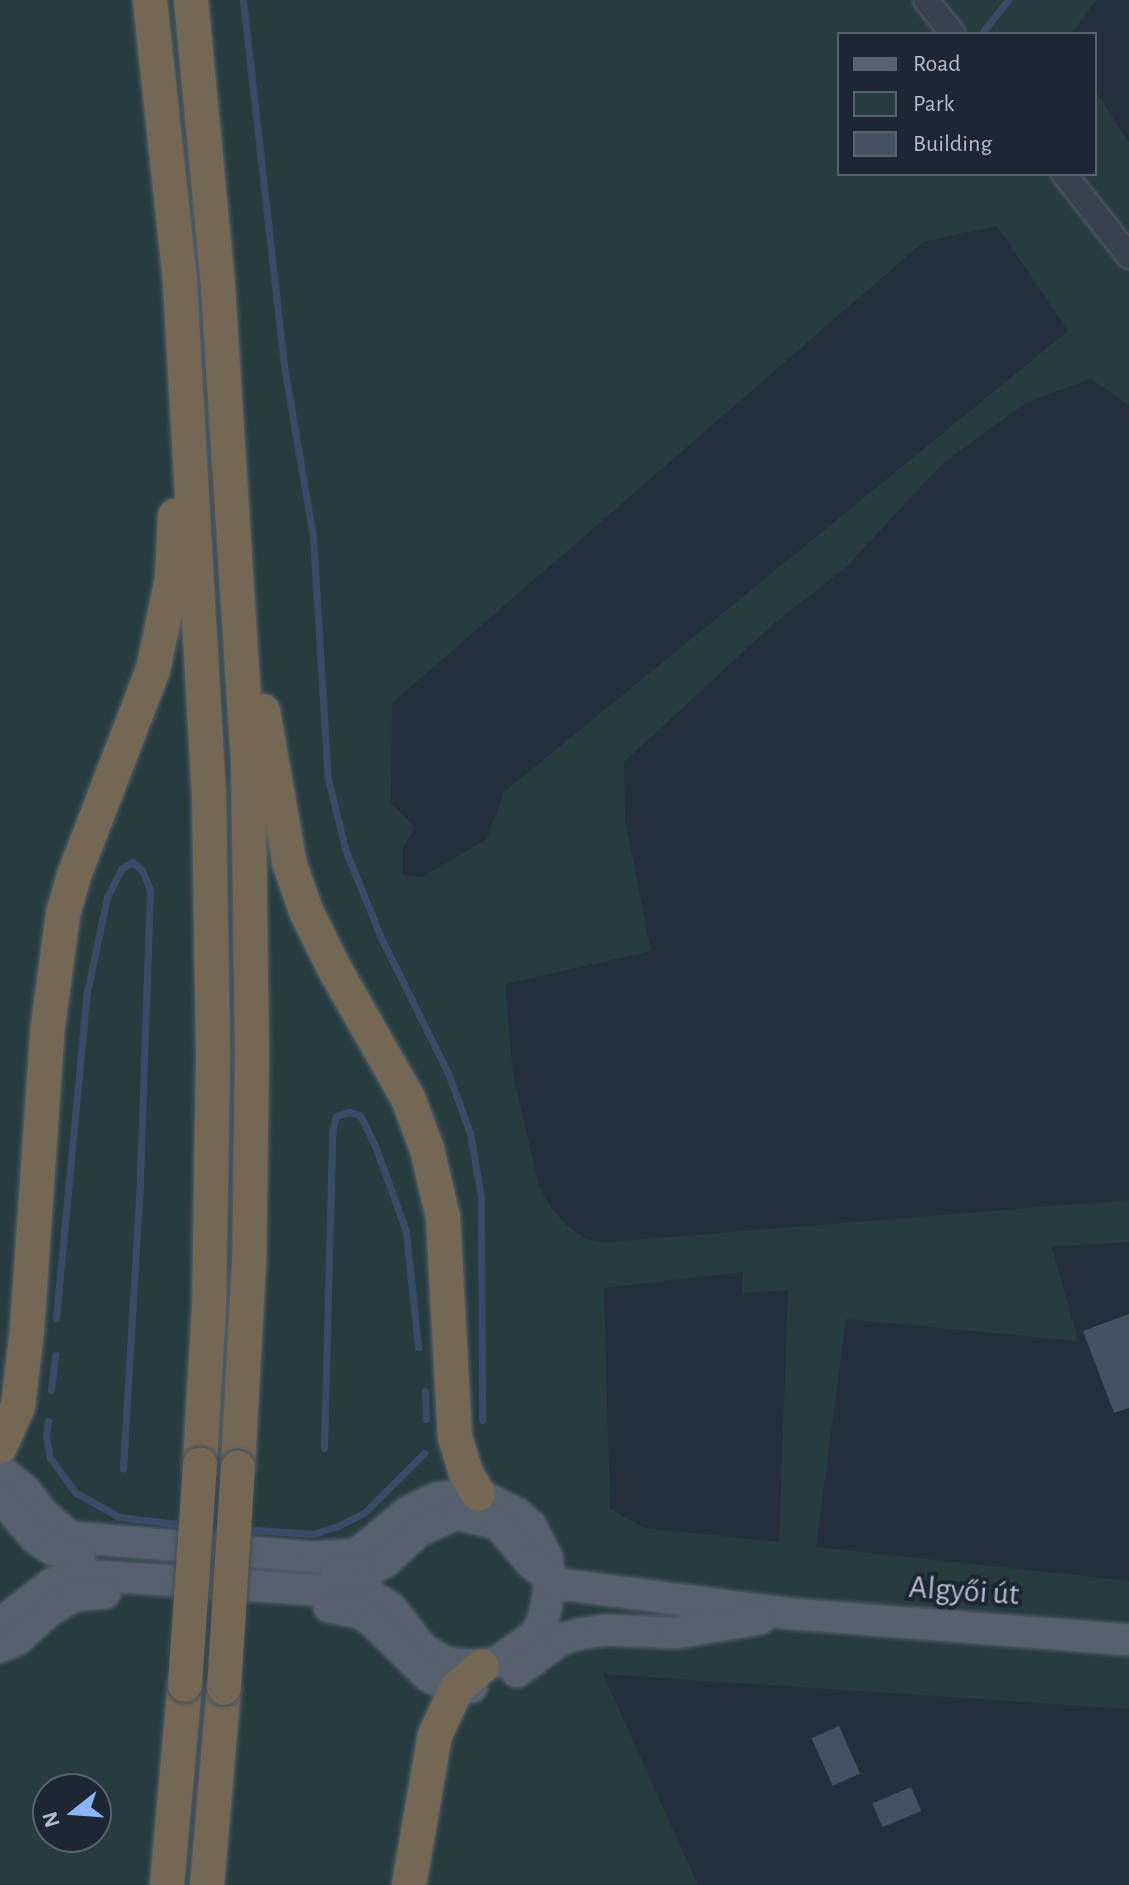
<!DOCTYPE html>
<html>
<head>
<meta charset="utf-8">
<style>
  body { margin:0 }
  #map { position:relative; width:1129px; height:1885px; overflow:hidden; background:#242f3e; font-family:"Alegreya Sans",sans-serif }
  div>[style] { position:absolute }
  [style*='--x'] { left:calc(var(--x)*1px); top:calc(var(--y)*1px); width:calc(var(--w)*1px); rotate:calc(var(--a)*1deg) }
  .green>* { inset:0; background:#263c3f }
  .stream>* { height:7px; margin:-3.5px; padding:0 3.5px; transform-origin:3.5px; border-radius:3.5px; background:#394c67 }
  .building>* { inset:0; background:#455162; transform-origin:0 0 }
  .roads { filter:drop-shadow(0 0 2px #565f6c) drop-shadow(0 0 2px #565f6c) }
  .minor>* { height:24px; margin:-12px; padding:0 12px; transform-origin:12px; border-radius:12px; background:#38414e }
  .major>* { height:30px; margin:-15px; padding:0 15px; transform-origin:15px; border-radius:15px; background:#56606e }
  .highway>* { height:34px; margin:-17px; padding:0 17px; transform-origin:17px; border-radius:17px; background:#746855 }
  .bridges { filter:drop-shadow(0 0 2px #434c59) drop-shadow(0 0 2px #434c59) }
  .highway-bridge>* { height:34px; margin:-17px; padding:0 17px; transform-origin:17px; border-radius:17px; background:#746855 }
  span { translate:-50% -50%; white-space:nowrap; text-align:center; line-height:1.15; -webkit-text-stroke:8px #1d2633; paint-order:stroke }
  .street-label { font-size:32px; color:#b4bcc9 }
  .legend { position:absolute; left:837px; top:32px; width:260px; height:144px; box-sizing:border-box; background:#1d2633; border:2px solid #59626f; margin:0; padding:10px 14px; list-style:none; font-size:24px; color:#b4bcc9 }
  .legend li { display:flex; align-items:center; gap:16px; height:40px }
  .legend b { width:40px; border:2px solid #59626f }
  .north { position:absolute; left:32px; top:1773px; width:80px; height:80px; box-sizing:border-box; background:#1d2633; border:2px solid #59626f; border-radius:50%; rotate:253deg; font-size:22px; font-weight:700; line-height:32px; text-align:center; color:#b4bcc9 }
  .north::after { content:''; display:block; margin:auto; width:28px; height:36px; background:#8ab4f8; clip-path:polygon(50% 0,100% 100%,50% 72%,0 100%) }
</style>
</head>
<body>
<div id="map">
  <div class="green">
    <i style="clip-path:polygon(evenodd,0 0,1096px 0,1071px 34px,839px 34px,839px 174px,1095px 174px,1095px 90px,1129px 143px,1129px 405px,1091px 379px,1027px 402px,943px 463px,845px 568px,772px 625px,624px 762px,625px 820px,651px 951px,505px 984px,513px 1075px,539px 1186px,552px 1209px,567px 1226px,586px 1239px,608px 1242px,1129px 1200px,1129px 1242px,1052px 1247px,1078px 1341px,846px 1319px,816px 1547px,1129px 1581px,1129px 1709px,603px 1674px,698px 1885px,0 1885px,0 0,997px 226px,1068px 331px,504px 792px,487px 839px,422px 877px,403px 875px,403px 848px,415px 827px,391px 803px,392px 703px,923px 242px,997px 226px,0 0,743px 1272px,742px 1293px,788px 1290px,779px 1542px,645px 1528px,610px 1509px,604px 1288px,743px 1272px,0 0,48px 1789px,96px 1789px,96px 1837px,48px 1837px,48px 1789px)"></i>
  </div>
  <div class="stream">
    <i style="--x:243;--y:0;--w:367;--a:83.6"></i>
    <i style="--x:284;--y:365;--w:174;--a:80.4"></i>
    <i style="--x:313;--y:537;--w:242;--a:86.5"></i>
    <i style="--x:328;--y:779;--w:72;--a:76.3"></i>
    <i style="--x:345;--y:849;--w:98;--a:67.9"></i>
    <i style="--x:382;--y:940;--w:148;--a:63.6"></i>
    <i style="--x:448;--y:1073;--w:64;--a:69.9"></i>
    <i style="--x:470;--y:1133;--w:65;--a:80.2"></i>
    <i style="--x:481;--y:1197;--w:223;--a:89.7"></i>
    <i style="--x:984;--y:30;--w:38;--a:-51"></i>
    <i style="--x:56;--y:1318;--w:327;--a:-84.6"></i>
    <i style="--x:87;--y:992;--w:97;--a:-78.1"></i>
    <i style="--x:107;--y:897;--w:31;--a:-63"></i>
    <i style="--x:121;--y:869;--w:13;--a:-32"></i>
    <i style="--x:132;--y:862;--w:13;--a:39"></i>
    <i style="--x:142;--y:870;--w:22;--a:68"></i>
    <i style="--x:150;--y:890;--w:292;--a:92"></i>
    <i style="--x:140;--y:1182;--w:287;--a:93.4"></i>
    <i style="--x:51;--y:1390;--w:35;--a:-83"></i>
    <i style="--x:425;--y:1391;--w:28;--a:88"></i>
    <i style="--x:48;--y:1421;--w:15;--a:98"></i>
    <i style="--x:46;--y:1436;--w:22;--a:80"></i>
    <i style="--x:50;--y:1458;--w:44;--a:53.4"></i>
    <i style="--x:76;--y:1493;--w:49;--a:29.2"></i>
    <i style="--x:119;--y:1517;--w:67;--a:6.8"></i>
    <i style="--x:324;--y:1448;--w:316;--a:-88.5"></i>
    <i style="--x:332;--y:1132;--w:16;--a:-76"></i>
    <i style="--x:336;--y:1116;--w:14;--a:-17"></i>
    <i style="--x:349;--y:1112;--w:11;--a:15"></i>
    <i style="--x:360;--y:1115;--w:37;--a:64"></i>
    <i style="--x:376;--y:1148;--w:89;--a:70.3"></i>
    <i style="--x:406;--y:1232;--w:116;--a:84"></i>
    <i style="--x:243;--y:1529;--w:70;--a:4.1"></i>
    <i style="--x:313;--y:1534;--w:26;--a:-18"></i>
    <i style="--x:338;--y:1526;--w:29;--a:-27"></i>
    <i style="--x:364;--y:1513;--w:85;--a:-45"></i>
  </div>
  <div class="building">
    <i style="clip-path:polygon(1129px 1314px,1129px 1408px,1114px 1413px,1083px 1331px)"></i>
    <i style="left:839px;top:1726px;width:52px;height:30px;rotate:66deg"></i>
    <i style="left:911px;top:1787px;width:26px;height:42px;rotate:67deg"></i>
  </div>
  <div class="roads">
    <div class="minor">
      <i style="--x:926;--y:0;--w:43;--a:51.5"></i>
      <i style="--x:1064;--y:174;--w:105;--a:51.6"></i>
    </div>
    <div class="major">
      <i style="--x:0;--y:1470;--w:32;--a:39"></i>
      <i style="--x:25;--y:1490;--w:30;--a:53"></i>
      <i style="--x:43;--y:1514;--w:35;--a:40"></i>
      <i style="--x:70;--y:1537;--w:245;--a:4.7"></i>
      <i style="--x:314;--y:1557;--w:43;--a:-4"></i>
      <i style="--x:357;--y:1554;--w:66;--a:-39.5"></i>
      <i style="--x:408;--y:1512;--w:32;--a:-26"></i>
      <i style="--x:437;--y:1498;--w:41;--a:-5.6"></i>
      <i style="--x:478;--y:1494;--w:42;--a:26.6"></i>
      <i style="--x:516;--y:1513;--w:20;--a:41"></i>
      <i style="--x:531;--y:1526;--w:36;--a:63"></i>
      <i style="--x:547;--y:1558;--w:22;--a:82"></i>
      <i style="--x:550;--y:1580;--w:28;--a:98"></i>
      <i style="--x:546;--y:1608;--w:19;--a:106"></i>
      <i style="--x:541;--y:1626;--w:14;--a:129"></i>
      <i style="--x:532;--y:1637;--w:41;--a:144"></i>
      <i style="--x:499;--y:1661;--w:18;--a:164"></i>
      <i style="--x:482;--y:1666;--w:35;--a:-175"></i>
      <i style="--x:447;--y:1663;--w:28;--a:-150"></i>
      <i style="--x:423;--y:1649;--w:52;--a:-128"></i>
      <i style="--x:391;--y:1608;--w:22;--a:-148"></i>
      <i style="--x:372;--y:1596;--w:41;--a:-173"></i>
      <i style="--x:331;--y:1591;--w:250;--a:-176.3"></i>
      <i style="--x:82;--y:1575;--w:32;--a:164"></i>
      <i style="--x:51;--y:1584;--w:65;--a:141.9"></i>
      <i style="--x:0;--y:1497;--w:55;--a:49.4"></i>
      <i style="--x:36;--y:1539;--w:20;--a:33"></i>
      <i style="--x:53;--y:1550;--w:27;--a:8"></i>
      <i style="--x:336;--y:1572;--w:33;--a:-3"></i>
      <i style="--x:369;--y:1570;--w:18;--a:-27"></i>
      <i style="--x:385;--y:1562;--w:46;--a:-42.4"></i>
      <i style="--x:419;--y:1531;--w:41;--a:-24.7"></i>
      <i style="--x:456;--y:1514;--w:43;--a:13.4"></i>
      <i style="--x:498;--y:1524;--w:51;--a:49.8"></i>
      <i style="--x:531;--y:1563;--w:35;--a:37"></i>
      <i style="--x:559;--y:1584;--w:237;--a:7.3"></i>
      <i style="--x:794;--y:1614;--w:336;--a:4.4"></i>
      <i style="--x:329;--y:1607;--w:32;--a:11"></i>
      <i style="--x:360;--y:1613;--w:16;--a:35"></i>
      <i style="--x:373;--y:1622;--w:78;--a:44.5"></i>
      <i style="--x:429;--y:1677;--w:30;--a:21"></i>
      <i style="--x:457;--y:1688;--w:15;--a:-4"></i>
      <i style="--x:0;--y:1647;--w:20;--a:-24"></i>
      <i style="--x:18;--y:1639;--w:42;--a:-42.1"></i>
      <i style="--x:49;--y:1611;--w:28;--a:-32"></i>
      <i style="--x:73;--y:1596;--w:32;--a:-5"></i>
      <i style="--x:517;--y:1672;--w:54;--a:-36.7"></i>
      <i style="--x:560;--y:1640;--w:21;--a:-17"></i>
      <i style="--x:580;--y:1634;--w:24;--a:-9"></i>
      <i style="--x:604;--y:1630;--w:72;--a:2.4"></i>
      <i style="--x:676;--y:1633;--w:85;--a:-9.5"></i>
    </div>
    <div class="highway">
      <i style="--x:150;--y:0;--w:285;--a:83.9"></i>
      <i style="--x:180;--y:283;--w:513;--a:86.76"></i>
      <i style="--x:209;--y:795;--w:265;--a:89.1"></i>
      <i style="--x:213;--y:1060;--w:247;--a:90.9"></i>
      <i style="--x:209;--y:1307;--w:158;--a:93.3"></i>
      <i style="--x:191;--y:0;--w:288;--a:84.6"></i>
      <i style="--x:218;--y:287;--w:478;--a:86.4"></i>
      <i style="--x:248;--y:764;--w:291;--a:89.2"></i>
      <i style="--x:252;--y:1055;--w:207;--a:90.8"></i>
      <i style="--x:249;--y:1262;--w:205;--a:93.1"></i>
      <i style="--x:263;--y:711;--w:156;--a:80.1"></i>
      <i style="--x:290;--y:865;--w:49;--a:70.8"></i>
      <i style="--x:306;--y:911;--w:64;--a:63.8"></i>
      <i style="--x:334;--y:968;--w:150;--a:60.4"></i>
      <i style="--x:408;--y:1098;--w:54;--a:69.6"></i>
      <i style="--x:427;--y:1149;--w:70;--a:76.8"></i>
      <i style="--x:443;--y:1217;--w:220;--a:86.9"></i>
      <i style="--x:455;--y:1437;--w:38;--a:73"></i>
      <i style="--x:466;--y:1473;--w:24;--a:60"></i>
      <i style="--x:0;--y:1447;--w:45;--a:-66.3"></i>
      <i style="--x:18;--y:1406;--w:77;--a:-83.2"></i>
      <i style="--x:27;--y:1330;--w:298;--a:-86.1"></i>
      <i style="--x:47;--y:1033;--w:120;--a:-82.3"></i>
      <i style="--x:63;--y:914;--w:37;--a:-74"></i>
      <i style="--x:73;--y:878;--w:223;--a:-69"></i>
      <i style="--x:153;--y:670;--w:93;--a:-78.2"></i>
      <i style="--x:172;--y:579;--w:63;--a:-87.3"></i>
      <i style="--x:167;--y:1885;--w:201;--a:-84.9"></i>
      <i style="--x:207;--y:1885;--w:198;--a:-85.1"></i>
      <i style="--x:409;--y:1885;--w:152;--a:-80.2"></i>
      <i style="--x:435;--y:1735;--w:52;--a:-64.9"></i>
      <i style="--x:457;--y:1688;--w:33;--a:-41"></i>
    </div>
  </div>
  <div class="bridges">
    <div class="highway-bridge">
      <i style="--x:185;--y:1685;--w:221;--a:-86.1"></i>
      <i style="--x:224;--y:1688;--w:221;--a:-86.4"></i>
    </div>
  </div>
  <div class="street-label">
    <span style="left:964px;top:1591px;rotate:4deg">Algyői út</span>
  </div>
  <ul class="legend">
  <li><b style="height:10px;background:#56606e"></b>Road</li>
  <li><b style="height:22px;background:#263c3f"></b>Park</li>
  <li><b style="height:22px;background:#455162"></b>Building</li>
  </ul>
  <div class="north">N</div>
</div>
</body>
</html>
